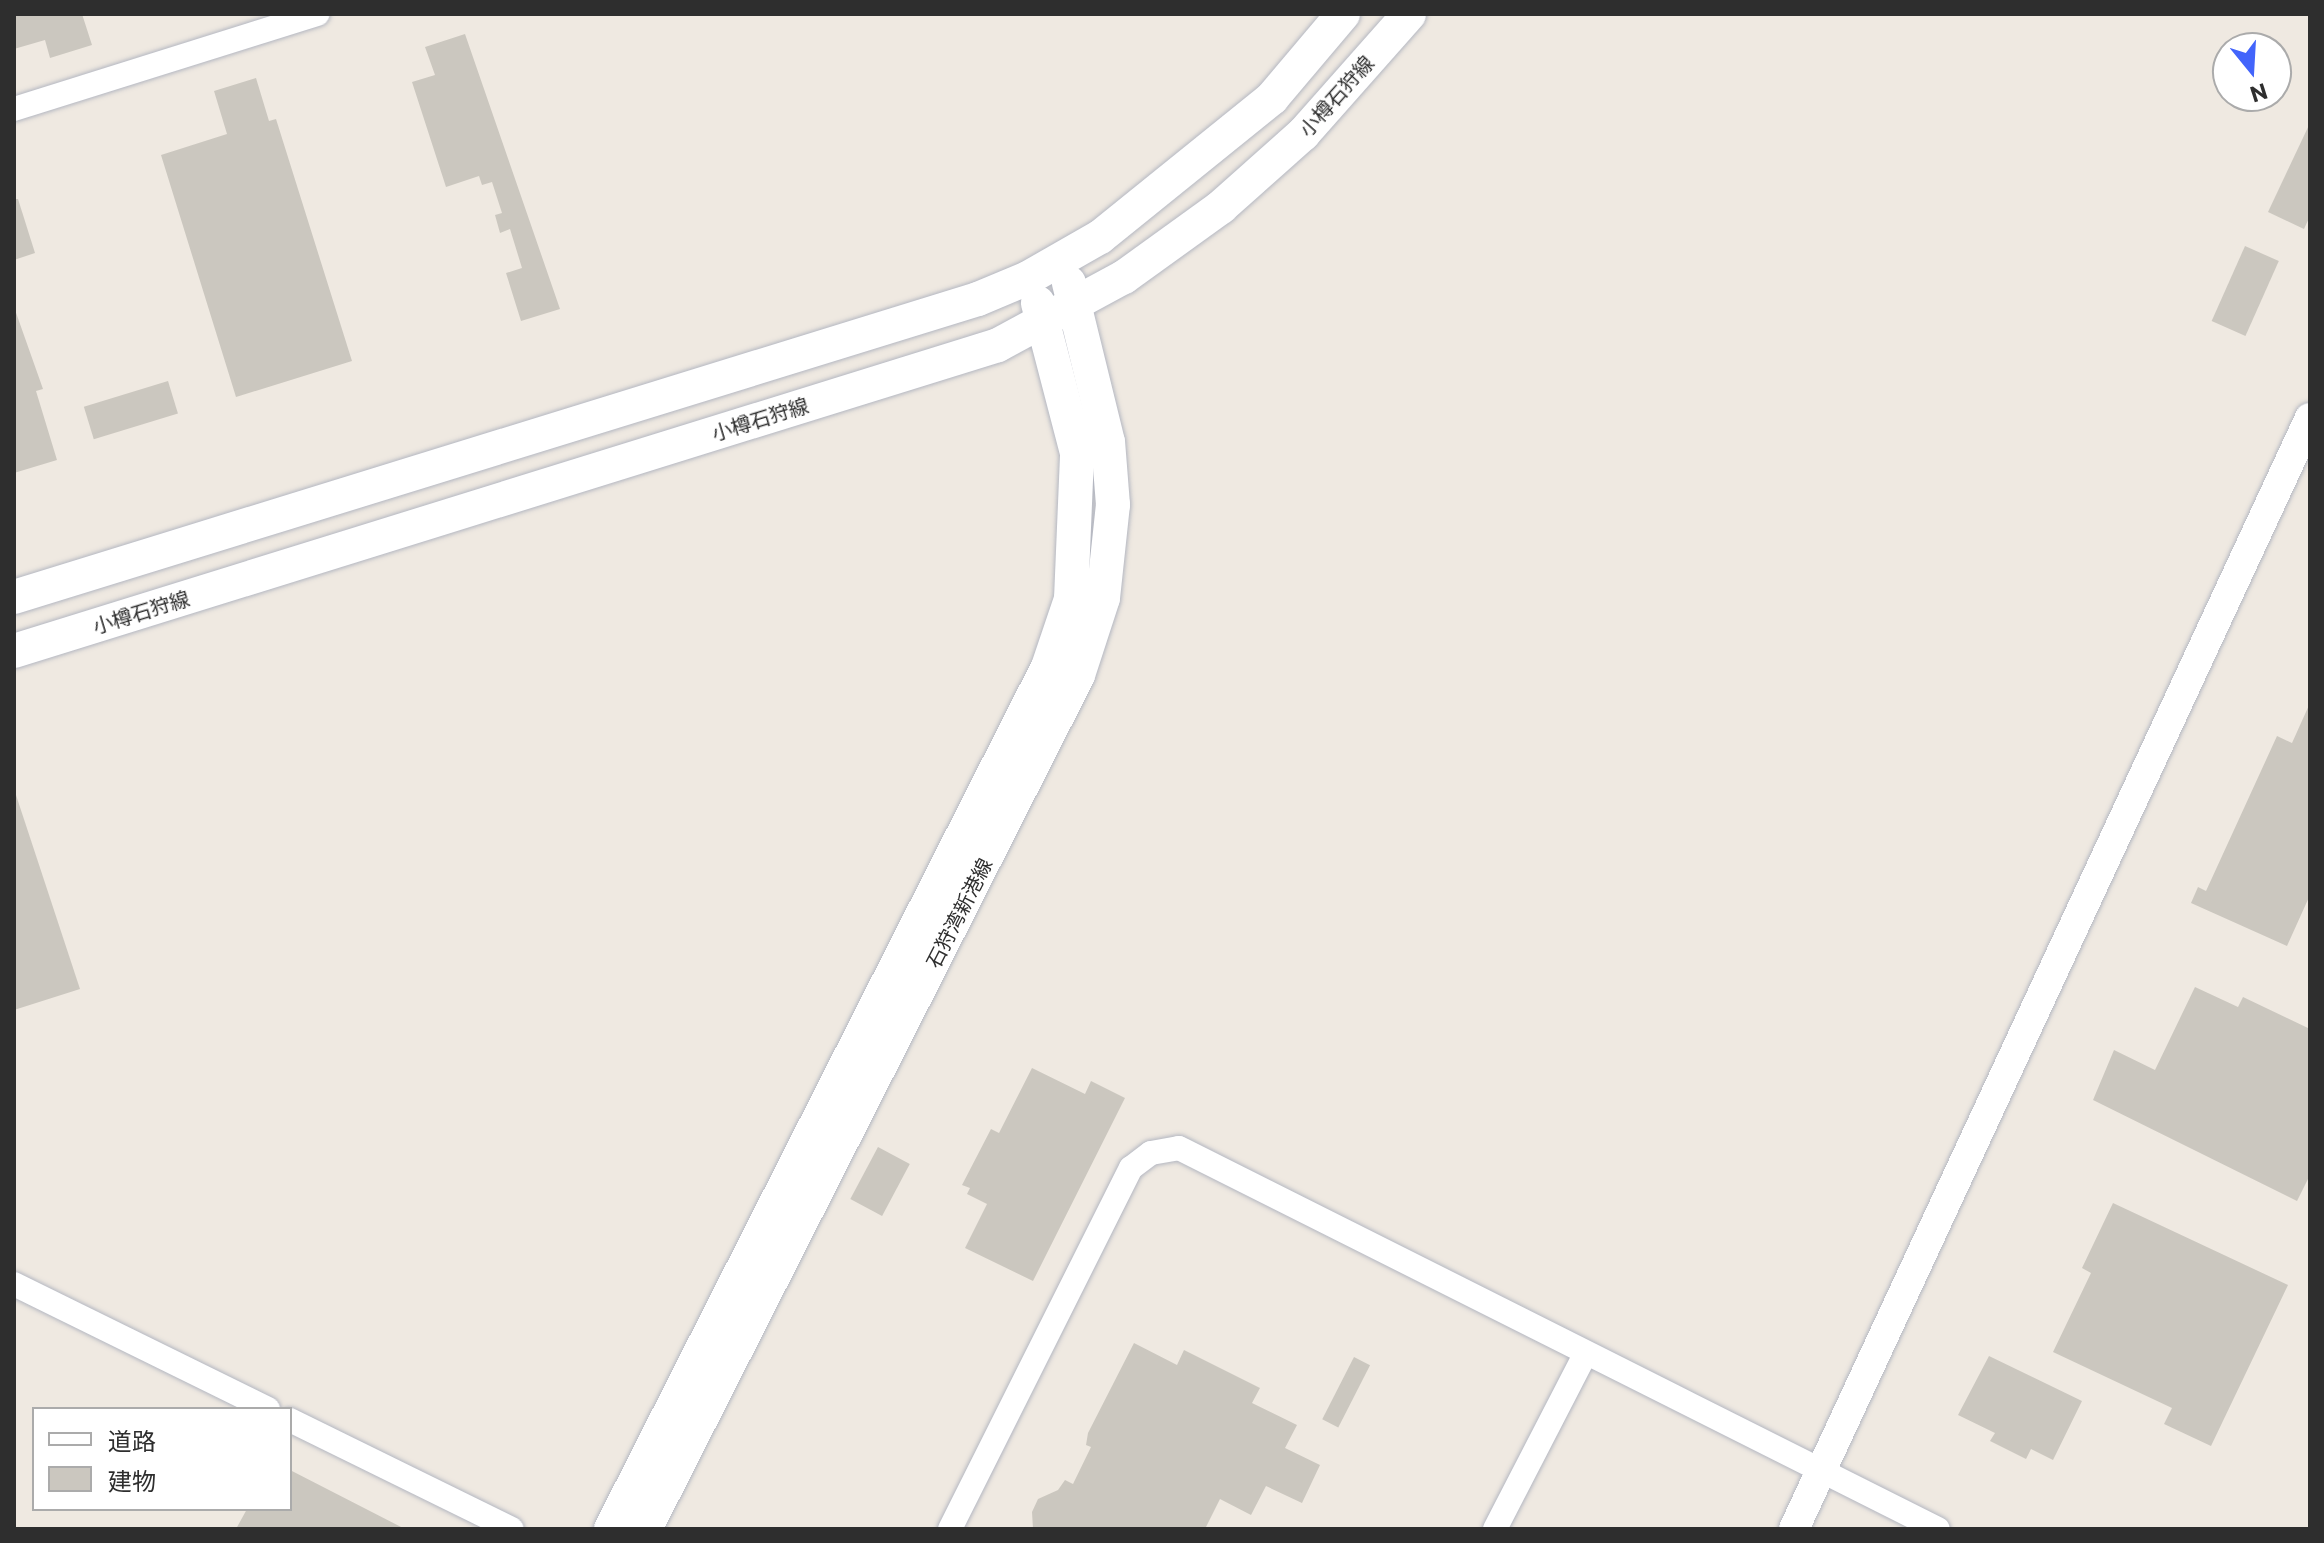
<!DOCTYPE html>
<html>
<head>
<meta charset="utf-8">
<style>
  body { margin:0 }
  #map { position:relative; width:2324px; height:1543px; overflow:hidden; background:#efe9e1; font-family:Commissioner,"Noto Sans JP",sans-serif }
  div>[style] { position:absolute }
  [style*='--x'] { left:calc(var(--x)*1px); top:calc(var(--y)*1px); width:calc(var(--w)*1px); rotate:calc(var(--a)*1deg) }
  .building>* { inset:0; background:#cbc7bf; transform-origin:0 0 }
  .roads { filter:drop-shadow(0 0 2px #b4b7c1) drop-shadow(0 0 2px #b4b7c1) }
  .minor>* { height:24px; margin:-12px; padding:0 12px; transform-origin:12px; border-radius:12px; background:#fff }
  .tertiary>* { height:30px; margin:-15px; padding:0 15px; transform-origin:15px; border-radius:15px; background:#fff }
  .secondary>* { height:34px; margin:-17px; padding:0 17px; transform-origin:17px; border-radius:17px; background:#fff }
  span { translate:-50% -50%; white-space:nowrap; text-align:center; line-height:1.15; -webkit-text-stroke:7px #fff; paint-order:stroke }
  .street-label { font-size:20px; color:#2e2e2e }
  .frame { position:absolute; inset:0; border:16px solid #2e2e2e; pointer-events:none }
  .legend { position:absolute; left:32px; top:1407px; width:260px; height:104px; box-sizing:border-box; background:#fff; border:2px solid #ababab; margin:0; padding:10px 14px; list-style:none; font-size:24px; color:#2e2e2e }
  .legend li { display:flex; align-items:center; gap:16px; height:40px }
  .legend b { width:40px; border:2px solid #ababab }
  .north { position:absolute; left:2212px; top:32px; width:80px; height:80px; box-sizing:border-box; background:#fff; border:2px solid #ababab; border-radius:50%; rotate:162deg; font-size:22px; font-weight:700; line-height:32px; text-align:center; color:#2e2e2e }
  .north::after { content:''; display:block; margin:auto; width:28px; height:36px; background:#4264fb; clip-path:polygon(50% 0,100% 100%,50% 72%,0 100%) }
</style>
</head>
<body>
<div id="map">
  <div class="building">
    <i style="clip-path:polygon(14px 14px,82px 14px,92px 45px,50px 58px,45px 40px,14px 49px)"></i>
    <i style="clip-path:polygon(465px 34px,560px 309px,521px 321px,506px 273px,522px 268px,510px 229px,500px 233px,495px 215px,502px 213px,492px 182px,482px 185px,479px 176px,446px 187px,412px 82px,435px 75px,425px 47px)"></i>
    <i style="clip-path:polygon(256px 78px,269px 121px,276px 119px,352px 361px,236px 397px,161px 155px,227px 134px,214px 91px)"></i>
    <i style="clip-path:polygon(2310px 123px,2310px 216px,2304px 229px,2268px 212px)"></i>
    <i style="clip-path:polygon(14px 199px,18px 199px,35px 253px,14px 260px)"></i>
    <i style="left:2245px;top:246px;width:37px;height:82px;rotate:24deg"></i>
    <i style="clip-path:polygon(14px 307px,43px 389px,36px 391px,57px 460px,14px 473px)"></i>
    <i style="left:168px;top:381px;width:34px;height:88px;rotate:73deg"></i>
    <i style="clip-path:polygon(2310px 703px,2310px 895px,2287px 946px,2191px 903px,2198px 887px,2206px 891px,2277px 736px,2292px 743px)"></i>
    <i style="clip-path:polygon(14px 789px,80px 989px,14px 1010px)"></i>
    <i style="clip-path:polygon(2195px 987px,2238px 1007px,2243px 997px,2310px 1029px,2310px 1175px,2297px 1201px,2093px 1100px,2114px 1050px,2155px 1070px)"></i>
    <i style="clip-path:polygon(1032px 1068px,1085px 1094px,1091px 1081px,1125px 1098px,1033px 1281px,965px 1248px,987px 1204px,967px 1194px,970px 1188px,962px 1185px,991px 1129px,999px 1133px)"></i>
    <i style="left:878px;top:1147px;width:36px;height:59px;rotate:28deg"></i>
    <i style="clip-path:polygon(2113px 1203px,2288px 1285px,2211px 1446px,2164px 1424px,2172px 1408px,2053px 1352px,2091px 1273px,2082px 1268px)"></i>
    <i style="clip-path:polygon(1134px 1343px,1177px 1365px,1184px 1350px,1260px 1388px,1252px 1403px,1297px 1425px,1285px 1448px,1320px 1465px,1302px 1503px,1266px 1486px,1251px 1515px,1220px 1499px,1205px 1529px,1033px 1529px,1032px 1512px,1038px 1499px,1058px 1490px,1065px 1480px,1073px 1484px,1091px 1447px,1086px 1445px,1088px 1433px)"></i>
    <i style="clip-path:polygon(1989px 1356px,2082px 1401px,2053px 1460px,2031px 1449px,2026px 1459px,1990px 1441px,1995px 1433px,1958px 1415px)"></i>
    <i style="left:1354px;top:1357px;width:18px;height:70px;rotate:27deg"></i>
    <i style="clip-path:polygon(290px 1470px,405px 1529px,236px 1529px,247px 1509px,290px 1509px)"></i>
  </div>
  <div class="roads">
    <div class="minor">
      <i style="--x:14;--y:109;--w:318;--a:-17.4"></i>
      <i style="--x:14;--y:1284;--w:283;--a:26.2"></i>
      <i style="--x:290;--y:1420;--w:247;--a:26.2"></i>
      <i style="--x:950;--y:1529;--w:404;--a:-63.4"></i>
      <i style="--x:1131;--y:1168;--w:25;--a:-37"></i>
      <i style="--x:1151;--y:1153;--w:28;--a:-10"></i>
      <i style="--x:1179;--y:1148;--w:849;--a:26.66"></i>
      <i style="--x:1495;--y:1529;--w:198;--a:-62.7"></i>
    </div>
    <div class="tertiary">
      <i style="--x:1794;--y:1529;--w:1225;--a:-65.09"></i>
    </div>
    <div class="secondary">
      <i style="--x:14;--y:597;--w:1009;--a:-17.18"></i>
      <i style="--x:978;--y:299;--w:54;--a:-22.8"></i>
      <i style="--x:1028;--y:278;--w:83;--a:-29.7"></i>
      <i style="--x:1100;--y:237;--w:221;--a:-38.9"></i>
      <i style="--x:1272;--y:98;--w:110;--a:-49.8"></i>
      <i style="--x:14;--y:651;--w:1030;--a:-17.27"></i>
      <i style="--x:998;--y:345;--w:143;--a:-28.4"></i>
      <i style="--x:1124;--y:277;--w:120;--a:-35.8"></i>
      <i style="--x:1221;--y:207;--w:110;--a:-41.7"></i>
      <i style="--x:1303;--y:134;--w:160;--a:-48.5"></i>
      <i style="--x:611;--y:1529;--w:966;--a:-63.12"></i>
      <i style="--x:1048;--y:667;--w:72;--a:-71.3"></i>
      <i style="--x:1071;--y:599;--w:146;--a:-87.6"></i>
      <i style="--x:1077;--y:453;--w:155;--a:-104.6"></i>
      <i style="--x:645;--y:1529;--w:957;--a:-63.11"></i>
      <i style="--x:1078;--y:675;--w:81;--a:-72"></i>
      <i style="--x:1103;--y:598;--w:94;--a:-83.9"></i>
      <i style="--x:1113;--y:505;--w:63;--a:-94.5"></i>
      <i style="--x:1108;--y:442;--w:164;--a:-103.8"></i>
    </div>
  </div>
  <div class="street-label">
    <span style="left:1336px;top:96px;rotate:-48deg">小樽石狩線</span>
    <span style="left:760px;top:419px;rotate:-17deg">小樽石狩線</span>
    <span style="left:141px;top:612px;rotate:-17deg">小樽石狩線</span>
    <span style="left:959px;top:913px;rotate:-63deg">石狩湾新港線</span>
  </div>
  <div class="frame"></div>
  <ul class="legend">
  <li><b style="height:10px;background:#fff"></b>道路</li>
  <li><b style="height:22px;background:#cbc7bf"></b>建物</li>
  </ul>
  <div class="north">N</div>
</div>
</body>
</html>
